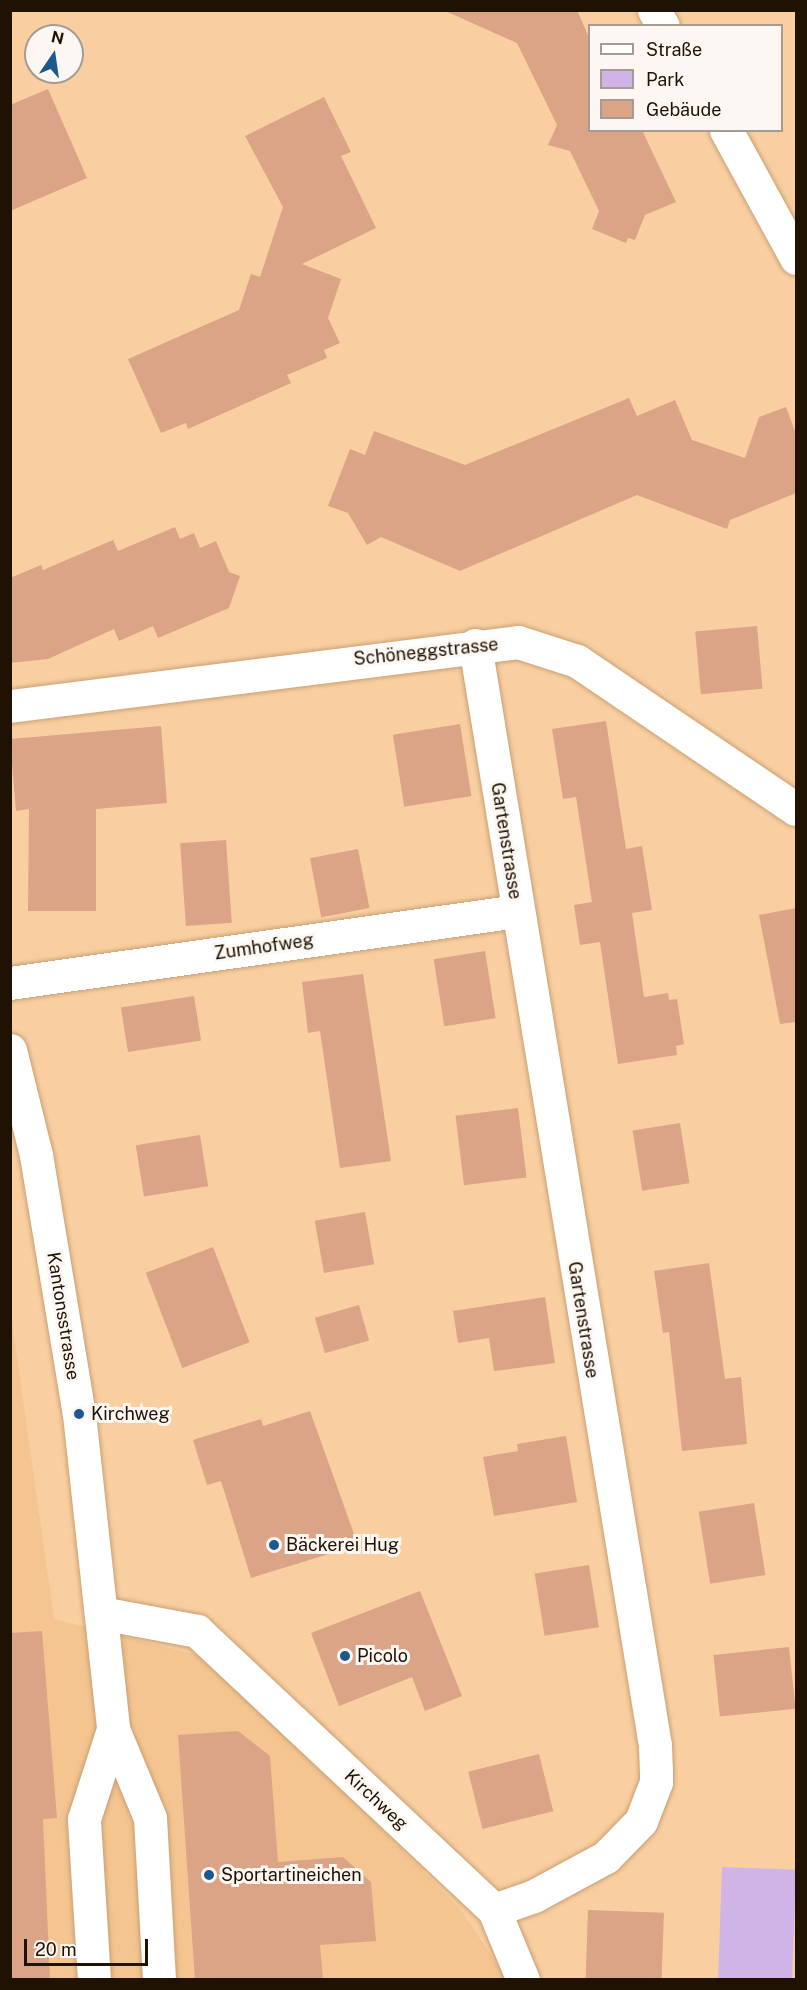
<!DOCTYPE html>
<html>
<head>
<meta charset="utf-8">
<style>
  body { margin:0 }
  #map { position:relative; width:807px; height:1990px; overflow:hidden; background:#f9cfa1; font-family:"Public Sans",sans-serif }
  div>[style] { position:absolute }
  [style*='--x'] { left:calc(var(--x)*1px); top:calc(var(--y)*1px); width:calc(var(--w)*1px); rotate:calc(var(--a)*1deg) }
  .built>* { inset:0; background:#f4c590 }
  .green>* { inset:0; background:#d0b4e8; transform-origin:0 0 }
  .building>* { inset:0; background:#dba487; transform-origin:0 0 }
  .roads { filter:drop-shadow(0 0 2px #c8a073) drop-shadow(0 0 2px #c8a073) }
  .street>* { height:33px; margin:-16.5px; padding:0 16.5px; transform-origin:16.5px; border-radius:16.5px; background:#fff }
  .secondary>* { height:33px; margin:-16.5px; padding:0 16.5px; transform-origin:16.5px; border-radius:16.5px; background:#fff }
  .dots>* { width:16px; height:16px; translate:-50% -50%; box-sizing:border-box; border:3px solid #fcf7f3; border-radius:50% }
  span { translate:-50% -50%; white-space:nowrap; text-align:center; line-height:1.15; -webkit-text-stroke:6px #fcf7f3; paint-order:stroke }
  .street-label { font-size:18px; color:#201202 }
  .poi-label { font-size:18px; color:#201202 }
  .left { translate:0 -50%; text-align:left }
  .frame { position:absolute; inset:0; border:12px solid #201202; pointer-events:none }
  .legend { position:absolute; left:588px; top:24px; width:195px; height:108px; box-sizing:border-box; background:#fcf7f3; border:2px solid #a49b93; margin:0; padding:8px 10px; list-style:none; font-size:18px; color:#201202 }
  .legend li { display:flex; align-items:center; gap:12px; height:30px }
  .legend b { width:30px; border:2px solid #a49b93 }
  .north { position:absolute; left:24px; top:24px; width:60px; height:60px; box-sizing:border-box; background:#fcf7f3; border:2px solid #a49b93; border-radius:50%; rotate:13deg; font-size:16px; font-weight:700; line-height:24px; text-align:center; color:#201202 }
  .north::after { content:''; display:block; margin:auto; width:21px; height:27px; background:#1b598f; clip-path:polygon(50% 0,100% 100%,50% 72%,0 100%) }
  .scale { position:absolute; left:24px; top:1939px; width:124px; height:27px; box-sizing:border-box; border:3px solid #201202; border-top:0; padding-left:8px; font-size:18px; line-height:21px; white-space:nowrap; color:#201202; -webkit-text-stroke:4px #fcf7f3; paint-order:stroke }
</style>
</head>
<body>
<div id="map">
  <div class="built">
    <i style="clip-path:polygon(10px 1307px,54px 1619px,201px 1656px,345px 1792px,461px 1910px,507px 1979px,11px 1979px)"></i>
  </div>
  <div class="green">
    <i style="left:722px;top:1867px;width:74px;height:112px;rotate:2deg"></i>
  </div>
  <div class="building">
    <i style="clip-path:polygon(443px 10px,577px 10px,590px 40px,590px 130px,642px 130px,676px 202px,645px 215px,635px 240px,628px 238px,626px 243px,592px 229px,599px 211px,570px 151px,548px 145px,557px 125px,517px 43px)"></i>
    <i style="clip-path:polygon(48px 89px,87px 178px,10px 211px,10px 105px)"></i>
    <i style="clip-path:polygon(324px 97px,351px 152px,341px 156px,376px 228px,302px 264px,341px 279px,328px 318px,340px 343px,324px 350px,327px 358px,287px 375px,291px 383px,188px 429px,186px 423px,161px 433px,128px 359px,239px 310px,251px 274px,260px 277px,283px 207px,245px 136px)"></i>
    <i style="clip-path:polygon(629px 398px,637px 416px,675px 400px,692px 440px,745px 458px,759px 417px,786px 407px,796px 434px,796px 493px,730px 520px,727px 529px,637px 495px,460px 571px,381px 537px,367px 545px,348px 513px,328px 506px,350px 449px,365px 455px,374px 431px,465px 465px)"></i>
    <i style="clip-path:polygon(175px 527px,180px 539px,194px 533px,200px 548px,216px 541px,229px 572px,240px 576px,229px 608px,158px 638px,153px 626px,119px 641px,114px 629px,48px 659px,10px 663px,10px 578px,41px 565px,43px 570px,113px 540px,118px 551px)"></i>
    <i style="left:757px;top:626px;width:63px;height:62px;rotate:85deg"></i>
    <i style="clip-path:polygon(606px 721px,626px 849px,642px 846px,652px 910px,632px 913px,644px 997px,668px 993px,669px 1000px,677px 999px,684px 1044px,676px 1046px,677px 1055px,618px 1064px,600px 942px,580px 945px,574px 905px,592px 902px,576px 797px,563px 799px,552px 729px)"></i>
    <i style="left:460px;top:724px;width:73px;height:68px;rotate:81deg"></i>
    <i style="clip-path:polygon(161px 726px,167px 803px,96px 809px,96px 911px,28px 911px,29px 809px,16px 811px,10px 739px)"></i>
    <i style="left:226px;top:840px;width:83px;height:46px;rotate:86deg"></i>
    <i style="left:358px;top:849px;width:60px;height:49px;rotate:79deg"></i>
    <i style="clip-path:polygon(796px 908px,796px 1022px,780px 1024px,759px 915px)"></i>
    <i style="left:485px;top:951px;width:68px;height:52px;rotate:81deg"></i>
    <i style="clip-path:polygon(363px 974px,391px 1161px,340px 1168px,320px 1031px,308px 1033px,302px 982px)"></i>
    <i style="left:194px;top:996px;width:45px;height:74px;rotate:81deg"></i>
    <i style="left:518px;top:1108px;width:70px;height:63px;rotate:83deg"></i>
    <i style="left:680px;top:1123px;width:61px;height:48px;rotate:81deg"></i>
    <i style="left:200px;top:1135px;width:52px;height:65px;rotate:81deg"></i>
    <i style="left:365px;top:1212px;width:53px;height:51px;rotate:80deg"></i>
    <i style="left:213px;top:1247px;width:102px;height:72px;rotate:69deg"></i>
    <i style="clip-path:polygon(709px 1263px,725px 1379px,741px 1377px,747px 1444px,682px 1451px,669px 1332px,663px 1333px,654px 1271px)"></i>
    <i style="clip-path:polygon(545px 1297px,555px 1363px,494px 1371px,489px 1338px,458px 1343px,453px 1311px)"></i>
    <i style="left:359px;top:1305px;width:37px;height:46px;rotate:74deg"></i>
    <i style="clip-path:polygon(310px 1411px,358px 1545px,251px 1578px,221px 1481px,207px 1485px,193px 1440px,261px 1419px,263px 1426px)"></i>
    <i style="clip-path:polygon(566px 1436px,577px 1502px,494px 1516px,483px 1457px,518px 1451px,517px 1444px)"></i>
    <i style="left:754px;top:1503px;width:73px;height:56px;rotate:81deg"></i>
    <i style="left:589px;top:1565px;width:63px;height:55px;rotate:81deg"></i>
    <i style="clip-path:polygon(420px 1591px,462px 1696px,425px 1711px,412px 1677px,339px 1706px,311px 1633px)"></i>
    <i style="clip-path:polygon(42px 1631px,57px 1818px,43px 1819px,50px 1980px,10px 1980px,10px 1633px)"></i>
    <i style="left:789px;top:1647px;width:62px;height:76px;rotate:84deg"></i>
    <i style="clip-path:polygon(238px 1731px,270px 1756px,278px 1862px,343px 1857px,371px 1882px,376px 1941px,320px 1945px,323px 1980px,195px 1980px,178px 1735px)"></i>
    <i style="left:539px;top:1754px;width:59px;height:73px;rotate:76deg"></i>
    <i style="left:588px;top:1910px;width:76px;height:70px;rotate:2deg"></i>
  </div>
  <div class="roads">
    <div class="street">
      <i style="--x:654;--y:10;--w:18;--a:61"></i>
      <i style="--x:726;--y:130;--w:146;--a:61.3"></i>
      <i style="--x:475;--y:645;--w:1115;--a:80.71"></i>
      <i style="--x:655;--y:1745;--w:25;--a:88"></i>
      <i style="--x:656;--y:1770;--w:12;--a:90"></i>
      <i style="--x:656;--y:1782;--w:42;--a:111"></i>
      <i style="--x:641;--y:1821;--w:50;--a:134.2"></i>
      <i style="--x:606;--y:1857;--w:82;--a:151.6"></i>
      <i style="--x:534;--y:1896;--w:42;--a:160.7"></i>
      <i style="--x:10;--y:706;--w:512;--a:-7.18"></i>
      <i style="--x:518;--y:642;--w:62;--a:17.9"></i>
      <i style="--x:577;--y:661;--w:264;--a:34.1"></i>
      <i style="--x:10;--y:983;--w:512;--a:-8.08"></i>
      <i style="--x:101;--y:1613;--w:98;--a:10.6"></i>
      <i style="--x:197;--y:1631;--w:407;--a:43.2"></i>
      <i style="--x:494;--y:1910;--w:76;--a:67.5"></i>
    </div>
    <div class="secondary">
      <i style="--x:10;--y:1050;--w:108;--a:76.1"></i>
      <i style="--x:36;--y:1155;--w:263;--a:80.6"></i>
      <i style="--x:79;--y:1414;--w:317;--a:83.8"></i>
      <i style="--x:113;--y:1729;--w:96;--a:67.4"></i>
      <i style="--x:150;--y:1818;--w:162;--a:86.8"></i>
      <i style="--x:94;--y:1980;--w:161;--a:-93.6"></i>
      <i style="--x:84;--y:1819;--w:95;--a:-72.1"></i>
    </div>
  </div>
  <div class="dots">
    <i style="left:79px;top:1414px;background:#1b598f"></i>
    <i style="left:274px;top:1545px;background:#1b598f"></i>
    <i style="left:345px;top:1656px;background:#1b598f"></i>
    <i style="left:209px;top:1875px;background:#1b598f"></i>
  </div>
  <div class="street-label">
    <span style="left:426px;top:652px;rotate:-6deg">Schöneggstrasse</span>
    <span style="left:506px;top:841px;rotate:81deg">Gartenstrasse</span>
    <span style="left:264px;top:947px;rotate:-8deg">Zumhofweg</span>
    <span style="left:63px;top:1316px;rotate:81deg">Kantonsstrasse</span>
    <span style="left:583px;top:1320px;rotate:81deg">Gartenstrasse</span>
    <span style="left:376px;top:1800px;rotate:43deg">Kirchweg</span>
  </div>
  <div class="poi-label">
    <span class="left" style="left:91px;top:1414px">Kirchweg</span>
    <span class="left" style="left:286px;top:1545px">Bäckerei Hug</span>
    <span class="left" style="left:357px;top:1656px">Picolo</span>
    <span class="left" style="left:221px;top:1875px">Sportartineichen</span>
  </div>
  <div class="frame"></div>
  <ul class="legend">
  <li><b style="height:8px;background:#fff"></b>Straße</li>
  <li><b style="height:16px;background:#d0b4e8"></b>Park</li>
  <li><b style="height:16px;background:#dba487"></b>Gebäude</li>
  </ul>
  <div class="north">N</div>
  <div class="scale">20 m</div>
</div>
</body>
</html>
